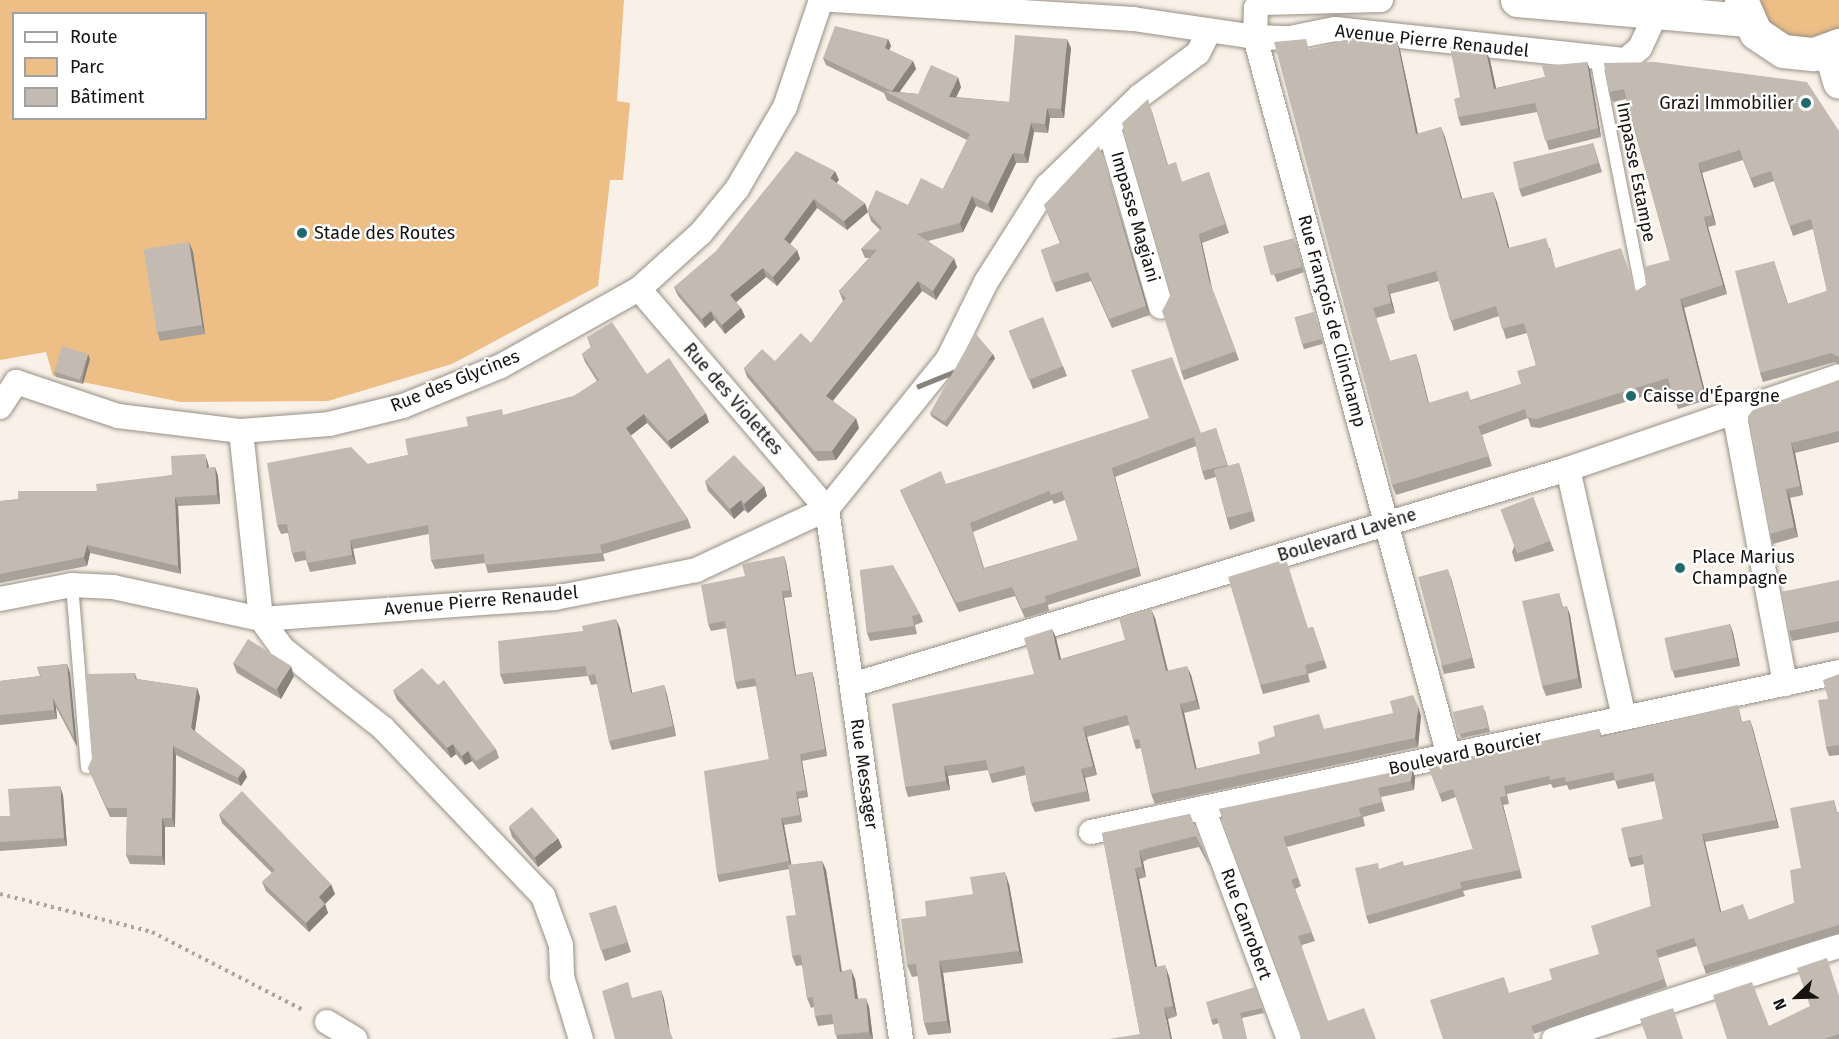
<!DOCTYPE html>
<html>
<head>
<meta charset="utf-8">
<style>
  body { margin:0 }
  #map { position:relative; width:1839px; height:1039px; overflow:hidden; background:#f9f1e7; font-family:"Fira Sans",sans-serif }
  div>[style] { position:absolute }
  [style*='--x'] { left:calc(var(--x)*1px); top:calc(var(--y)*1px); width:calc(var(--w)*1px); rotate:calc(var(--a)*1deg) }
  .green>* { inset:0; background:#edbe86 }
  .path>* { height:4px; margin-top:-2px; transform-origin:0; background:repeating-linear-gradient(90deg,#aba59d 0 3px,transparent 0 7.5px) }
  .roads { filter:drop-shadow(0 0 2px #979087) drop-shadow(0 0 2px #979087) }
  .lane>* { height:12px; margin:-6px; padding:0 6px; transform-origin:6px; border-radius:6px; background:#fff }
  .street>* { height:24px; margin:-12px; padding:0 12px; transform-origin:12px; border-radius:12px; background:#fff }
  .secondary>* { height:33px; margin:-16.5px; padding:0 16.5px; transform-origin:16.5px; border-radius:16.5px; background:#fff }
  .primary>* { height:33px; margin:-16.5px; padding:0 16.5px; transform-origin:16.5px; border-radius:16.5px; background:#fff }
  .wall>* { inset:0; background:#a8a199; transform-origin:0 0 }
  .shaded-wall>* { inset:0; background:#88837d; transform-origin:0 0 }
  .building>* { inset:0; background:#c3bbb2; transform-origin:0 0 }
  .dots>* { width:16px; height:16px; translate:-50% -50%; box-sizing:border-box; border:3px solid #fff; border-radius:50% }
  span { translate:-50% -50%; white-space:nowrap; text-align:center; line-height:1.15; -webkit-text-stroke:4.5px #fff; paint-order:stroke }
  .street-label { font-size:18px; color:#161310 }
  .poi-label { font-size:18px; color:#161310 }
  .right { translate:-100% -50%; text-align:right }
  .left { translate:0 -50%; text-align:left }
  .legend { position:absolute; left:12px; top:12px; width:195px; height:108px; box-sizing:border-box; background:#fff; border:2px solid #a2a19f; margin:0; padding:8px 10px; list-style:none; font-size:18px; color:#161310 }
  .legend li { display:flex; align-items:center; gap:12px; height:30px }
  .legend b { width:30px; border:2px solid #a2a19f }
  .north { position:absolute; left:1767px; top:967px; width:60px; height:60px; -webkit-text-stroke:4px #fff; paint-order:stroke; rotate:247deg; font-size:16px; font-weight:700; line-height:24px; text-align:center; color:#161310 }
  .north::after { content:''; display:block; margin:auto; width:21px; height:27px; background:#161310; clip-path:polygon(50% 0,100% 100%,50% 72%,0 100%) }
</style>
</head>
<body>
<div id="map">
  <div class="green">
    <i style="clip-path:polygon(evenodd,0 0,624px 0,617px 101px,630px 103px,623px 180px,610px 180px,598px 286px,452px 364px,328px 401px,181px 402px,53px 376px,46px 352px,0 360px,0 0,14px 14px,206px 14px,206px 118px,14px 118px,14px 14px)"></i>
    <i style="clip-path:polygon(1741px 0,1839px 0,1839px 45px,1798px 54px)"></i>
  </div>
  <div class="path">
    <i style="--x:0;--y:894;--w:157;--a:14"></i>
    <i style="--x:152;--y:932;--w:172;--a:27.3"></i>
  </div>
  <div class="roads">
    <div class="lane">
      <i style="--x:1596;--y:58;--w:239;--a:78.9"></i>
      <i style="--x:72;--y:585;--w:183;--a:85.3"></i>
    </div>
    <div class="street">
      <i style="--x:833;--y:0;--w:301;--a:3.6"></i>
      <i style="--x:1133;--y:19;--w:123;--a:8.4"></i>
      <i style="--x:1255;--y:37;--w:35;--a:2"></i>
      <i style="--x:1290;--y:38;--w:46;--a:-11.3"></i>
      <i style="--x:1335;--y:29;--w:293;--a:6.1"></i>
      <i style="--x:1626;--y:60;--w:18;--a:-41"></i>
      <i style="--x:1640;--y:48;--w:40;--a:-65"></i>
      <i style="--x:1381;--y:0;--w:119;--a:178.6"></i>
      <i style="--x:1262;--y:3;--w:8;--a:140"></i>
      <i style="--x:1256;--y:8;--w:29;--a:92"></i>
      <i style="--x:1255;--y:37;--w:745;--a:74.9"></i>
      <i style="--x:1109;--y:128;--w:186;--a:73.8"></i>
      <i style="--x:639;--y:289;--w:289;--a:49.5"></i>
      <i style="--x:827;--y:509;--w:535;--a:82.05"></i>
      <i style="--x:0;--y:407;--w:30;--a:-57"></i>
      <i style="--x:16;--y:382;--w:108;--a:18.4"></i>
      <i style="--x:118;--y:416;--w:124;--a:7"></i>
      <i style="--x:241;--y:431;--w:88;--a:-4.5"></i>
      <i style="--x:329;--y:424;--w:76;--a:-13.7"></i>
      <i style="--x:403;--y:406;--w:106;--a:-22.2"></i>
      <i style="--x:501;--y:366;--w:158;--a:-29.2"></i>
      <i style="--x:639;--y:289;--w:84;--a:-42.1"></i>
      <i style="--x:701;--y:233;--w:57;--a:-50.7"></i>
      <i style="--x:737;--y:189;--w:95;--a:-59.7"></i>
      <i style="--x:785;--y:107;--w:113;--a:-71.4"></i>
      <i style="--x:1734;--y:411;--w:278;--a:79.4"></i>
      <i style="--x:241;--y:431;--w:189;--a:83.9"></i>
      <i style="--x:261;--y:619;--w:36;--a:54"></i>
      <i style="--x:282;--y:648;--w:129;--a:38.4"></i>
      <i style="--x:383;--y:728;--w:232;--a:46.4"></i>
      <i style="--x:543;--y:896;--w:52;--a:69.8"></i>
      <i style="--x:561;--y:945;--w:32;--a:88"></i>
      <i style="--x:562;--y:977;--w:65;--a:73"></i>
      <i style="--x:1568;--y:469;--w:255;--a:77.3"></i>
      <i style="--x:0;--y:599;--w:73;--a:-11"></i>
      <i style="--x:72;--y:585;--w:41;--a:2.8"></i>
      <i style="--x:113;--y:587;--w:151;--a:12.2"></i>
      <i style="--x:261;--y:619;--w:295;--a:-4.1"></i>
      <i style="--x:555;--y:598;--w:144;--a:-11.2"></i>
      <i style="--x:696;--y:570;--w:145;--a:-25"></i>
      <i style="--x:827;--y:509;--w:193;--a:-51.1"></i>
      <i style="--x:948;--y:359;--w:86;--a:-63.7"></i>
      <i style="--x:986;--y:282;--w:114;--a:-57.6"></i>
      <i style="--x:1047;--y:186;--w:129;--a:-44.1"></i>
      <i style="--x:1140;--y:96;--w:72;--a:-36.6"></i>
      <i style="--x:1198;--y:53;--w:25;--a:-63"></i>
      <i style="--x:852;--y:685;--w:748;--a:-16.79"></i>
      <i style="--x:1568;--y:469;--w:287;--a:-18.9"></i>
      <i style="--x:1203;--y:808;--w:246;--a:69.6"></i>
      <i style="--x:1091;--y:832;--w:765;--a:-12.07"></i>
      <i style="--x:327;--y:1022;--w:33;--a:31"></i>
      <i style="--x:1554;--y:1039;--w:300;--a:-18.1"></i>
    </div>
    <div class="secondary">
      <i style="--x:1830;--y:50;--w:33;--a:74"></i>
    </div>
    <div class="primary">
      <i style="--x:1517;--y:0;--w:231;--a:5"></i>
      <i style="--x:1741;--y:0;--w:36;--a:66"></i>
      <i style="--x:1756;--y:33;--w:32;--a:34"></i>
      <i style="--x:1783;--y:51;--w:31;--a:6"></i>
      <i style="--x:1814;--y:54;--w:27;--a:-20"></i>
    </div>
  </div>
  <div class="wall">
    <i style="clip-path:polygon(888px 39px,891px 46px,889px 50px,913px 61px,916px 69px,899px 92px,918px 94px,961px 87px,956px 97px,1009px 102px,1071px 48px,1064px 118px,1050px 118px,1048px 133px,1034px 132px,1028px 163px,1016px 163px,992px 213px,976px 206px,963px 232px,928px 241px,957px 267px,936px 300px,922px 291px,833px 401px,859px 428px,836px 460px,818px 461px,747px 377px,744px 368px,775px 361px,811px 343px,843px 301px,839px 291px,869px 258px,865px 258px,861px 249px,880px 230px,871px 221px,868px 212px,847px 230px,817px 208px,790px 244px,797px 250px,800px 259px,777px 286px,766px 277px,736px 302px,741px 308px,745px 317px,725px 334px,714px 320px,705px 328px,678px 296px,674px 287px,839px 180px,836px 183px,867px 211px,908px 205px,943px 189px,967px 140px,887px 100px,884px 93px,826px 65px,823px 58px)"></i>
    <i style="clip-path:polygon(evenodd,1397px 41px,1400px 50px,1418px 134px,1441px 127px,1462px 199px,1493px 192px,1509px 248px,1550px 248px,1555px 268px,1637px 291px,1646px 285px,1670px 260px,1626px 99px,1613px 102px,1609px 92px,1604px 63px,1839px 131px,1839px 365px,1835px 362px,1763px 382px,1760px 373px,1774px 261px,1788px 304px,1827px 291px,1813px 229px,1793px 236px,1774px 181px,1754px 188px,1743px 160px,1702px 173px,1716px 225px,1708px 227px,1727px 294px,1684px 308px,1707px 400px,1678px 409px,1671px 388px,1540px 428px,1531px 427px,1528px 418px,1482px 435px,1492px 466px,1396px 495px,1392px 485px,1310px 49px,1397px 41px,1439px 281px,1454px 331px,1499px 316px,1506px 339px,1527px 333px,1536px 365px,1521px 384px,1471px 400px,1429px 403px,1419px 364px,1416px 354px,1390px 361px,1376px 318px,1395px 313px,1390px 294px,1439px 281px)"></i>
    <i style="clip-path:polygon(1486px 51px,1490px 60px,1496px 88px,1545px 77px,1587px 62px,1590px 70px,1601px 137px,1549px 150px,1537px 112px,1461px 126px,1458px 117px,1460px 97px)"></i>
    <i style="clip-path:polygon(1151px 108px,1168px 165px,1182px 182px,1209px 172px,1229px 233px,1202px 243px,1212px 288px,1239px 360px,1184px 380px,1181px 371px,1171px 294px)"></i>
    <i style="clip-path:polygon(1593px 143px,1602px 172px,1522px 197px,1519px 189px)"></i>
    <i style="clip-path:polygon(1102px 156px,1150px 315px,1112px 328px,1091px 281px,1056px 292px,1041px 250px,1060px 243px,1044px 205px)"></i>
    <i style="clip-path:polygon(189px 242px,193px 252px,205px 334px,160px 341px,157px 331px)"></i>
    <i style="clip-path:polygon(1296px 243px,1304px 272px,1277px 282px,1264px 249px)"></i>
    <i style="left:1314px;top:312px;width:33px;height:20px;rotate:74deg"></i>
    <i style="clip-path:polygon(1009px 331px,1063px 366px,1067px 376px,1033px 389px)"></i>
    <i style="clip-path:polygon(587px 337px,647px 374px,709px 422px,671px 449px,647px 423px,630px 436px,688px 519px,691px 528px,603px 554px,605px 561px,488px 573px,485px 563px,435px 569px,431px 560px,429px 534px,353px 549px,356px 564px,310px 572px,306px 560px,295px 562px,292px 553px,288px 533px,281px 534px,277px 525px,368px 464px,408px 455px,468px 426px,504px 415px,574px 396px,597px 381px,585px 362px,582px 354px,591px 347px)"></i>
    <i style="clip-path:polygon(993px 354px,995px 359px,947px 427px,932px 417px,930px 413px)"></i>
    <i style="clip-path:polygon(90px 359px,83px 384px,56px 377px,54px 372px)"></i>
    <i style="clip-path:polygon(1839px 380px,1839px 442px,1795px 453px,1803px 495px,1790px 498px,1798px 537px,1773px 544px,1770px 534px,1748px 416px)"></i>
    <i style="clip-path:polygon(evenodd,1216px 428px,1228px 466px,1239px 463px,1242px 473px,1255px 521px,1230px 530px,1227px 520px,1216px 477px,1205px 480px,1202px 471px,1196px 446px,1115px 477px,1141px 576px,1048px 605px,1049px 611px,1025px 618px,1015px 596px,959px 612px,904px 499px,900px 490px,946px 484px,1201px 433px,1216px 428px,1052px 500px,1054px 504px,1065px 500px,1078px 540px,984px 568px,973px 532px,1052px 500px)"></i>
    <i style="clip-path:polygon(208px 463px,209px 468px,215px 467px,218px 476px,220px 504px,178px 506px,181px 574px,90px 553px,87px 566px,0 583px,0 501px,97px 491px,172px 475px)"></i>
    <i style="clip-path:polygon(705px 481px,767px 496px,748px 513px,744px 510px,734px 519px,708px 491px)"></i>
    <i style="clip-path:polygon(1533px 497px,1554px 551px,1515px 562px,1512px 552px)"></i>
    <i style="clip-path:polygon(784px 556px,786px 563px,792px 597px,784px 598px,796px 675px,812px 672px,814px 679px,827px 756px,802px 761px,808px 797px,798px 799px,802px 822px,784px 825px,791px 865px,822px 861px,826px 870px,842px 971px,855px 979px,858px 998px,869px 1007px,873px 1039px,837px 1039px,834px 1024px,818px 1026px,815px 1016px,814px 1007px,811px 1008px,807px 998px,802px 965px,796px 966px,792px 956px,796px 915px,789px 869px,719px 882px,717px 875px,769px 759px,756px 686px,737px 689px,735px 682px,727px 628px,711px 631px,708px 624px)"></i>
    <i style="clip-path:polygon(860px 570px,920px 614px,923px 622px,915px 625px,917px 634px,870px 641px,867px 633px)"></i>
    <i style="clip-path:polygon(1451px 578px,1475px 668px,1444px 674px,1441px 664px)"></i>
    <i style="clip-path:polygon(1839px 580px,1839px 632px,1792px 641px,1789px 631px)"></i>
    <i style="clip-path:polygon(1559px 593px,1563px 607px,1570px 615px,1582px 688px,1546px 696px,1542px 686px)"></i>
    <i style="clip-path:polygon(1155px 618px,1168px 671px,1191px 675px,1200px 709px,1184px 713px,1196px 769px,1260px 754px,1324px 729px,1421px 716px,1418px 747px,1155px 804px,1151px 794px,1141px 748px,1136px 749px,1129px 725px,1087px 737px,1097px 775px,1085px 778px,1090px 801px,1035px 812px,1031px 803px,1026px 775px,992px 783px,988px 770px,948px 776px,950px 790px,908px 797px,905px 787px,1034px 674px,1052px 629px,1056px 638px,1061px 659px,1125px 640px)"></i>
    <i style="clip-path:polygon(1730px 624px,1733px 633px,1740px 666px,1675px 678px,1672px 669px)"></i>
    <i style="clip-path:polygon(1313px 627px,1327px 668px,1308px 674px,1310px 682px,1263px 694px,1260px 685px,1309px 628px)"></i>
    <i style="clip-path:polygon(620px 628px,632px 693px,664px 685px,667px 695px,676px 736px,612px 750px,609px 741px,597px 684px,591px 685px,588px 676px,504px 684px,500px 674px)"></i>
    <i style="clip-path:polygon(233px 663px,294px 676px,281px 699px,237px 673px)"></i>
    <i style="clip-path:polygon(67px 664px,70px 673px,77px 747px,56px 707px,57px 719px,0 725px,0 681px,40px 676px,37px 667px)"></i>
    <i style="clip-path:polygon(135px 673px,137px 679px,197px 688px,200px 697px,195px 731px,247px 777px,241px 786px,176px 755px,175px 827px,165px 827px,165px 865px,130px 864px,126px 855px,127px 817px,110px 817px,88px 768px)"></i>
    <i style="clip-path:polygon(1839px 674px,1839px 755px,1829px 756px,1826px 747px,1828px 699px)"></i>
    <i style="clip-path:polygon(393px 690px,496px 749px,499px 758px,479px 770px,472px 761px,465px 765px,456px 754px,451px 758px,397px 700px)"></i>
    <i style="clip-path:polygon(1738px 705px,1742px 722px,1750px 720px,1753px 729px,1779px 828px,1705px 842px,1721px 912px,1749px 920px,1794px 903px,1801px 868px,1834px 800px,1837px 812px,1839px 812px,1839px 934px,1706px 974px,1697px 946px,1658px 958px,1667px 987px,1534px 1034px,1510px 993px,1552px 980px,1599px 954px,1651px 906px,1644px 864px,1631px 867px,1628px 858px,1663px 819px,1655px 781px,1618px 789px,1615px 780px,1569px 790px,1567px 785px,1553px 788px,1551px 784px,1507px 794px,1509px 804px,1503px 805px,1522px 878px,1463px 891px,1465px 896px,1369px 924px,1366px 916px,1380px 869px,1404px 866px,1473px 849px,1456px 797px,1442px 802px,1428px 766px,1599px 729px,1602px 736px)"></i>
    <i style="clip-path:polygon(1485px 710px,1490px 732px,1461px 738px,1459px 733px)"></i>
    <i style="clip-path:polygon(1415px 777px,1414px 790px,1381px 797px,1385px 811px,1363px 817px,1365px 826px,1287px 847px,1301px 886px,1295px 889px,1315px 941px,1302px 945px,1302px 1039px,1219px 809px)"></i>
    <i style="clip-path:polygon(63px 795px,67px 846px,0 851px,0 816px,10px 816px)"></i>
    <i style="clip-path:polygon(219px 814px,335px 894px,325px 904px,328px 913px,309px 932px,266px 891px,262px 882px,272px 873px,222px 823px)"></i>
    <i style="clip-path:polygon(1190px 814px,1210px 867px,1199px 847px,1148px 859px,1143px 862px,1146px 877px,1139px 879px,1157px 967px,1169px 976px,1177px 1016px,1168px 1019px,1140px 1034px,1102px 833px)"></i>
    <i style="clip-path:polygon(509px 827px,562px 847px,538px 867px,512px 837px)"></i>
    <i style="clip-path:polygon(1009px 884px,1023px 963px,943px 973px,951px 1033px,928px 1035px,924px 1023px,918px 976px,912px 977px,907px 965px,926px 916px,973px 894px)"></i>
    <i style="clip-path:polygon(589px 913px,619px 915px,631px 952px,605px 961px)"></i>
    <i style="clip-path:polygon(1255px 987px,1264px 1013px,1242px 1018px,1247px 1039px,1223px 1039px,1219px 1023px,1213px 1025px,1211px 1020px)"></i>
    <i style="clip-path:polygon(1839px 995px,1839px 1039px,1727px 1039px,1769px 1026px)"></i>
  </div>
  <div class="shaded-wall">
    <i style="clip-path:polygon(888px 39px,891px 46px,887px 55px,885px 48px)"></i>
    <i style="clip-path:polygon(1067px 39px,1071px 48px,1064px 118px,1061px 109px)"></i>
    <i style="clip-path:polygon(1397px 41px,1400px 50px,1420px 144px,1416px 134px)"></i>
    <i style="clip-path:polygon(1486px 51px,1490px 60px,1498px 98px,1494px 89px)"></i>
    <i style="clip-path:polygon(913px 61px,916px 69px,896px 97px,892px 91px)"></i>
    <i style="clip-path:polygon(1587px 62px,1590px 70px,1601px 137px,1598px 128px)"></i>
    <i style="clip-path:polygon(958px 77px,961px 87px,952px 106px,949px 97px)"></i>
    <i style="clip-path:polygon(1047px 108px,1050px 118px,1048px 133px,1045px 124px)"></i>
    <i style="clip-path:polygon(1031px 123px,1034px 132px,1028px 163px,1024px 154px)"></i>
    <i style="clip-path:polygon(1441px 127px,1445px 137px,1465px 209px,1461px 199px)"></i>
    <i style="clip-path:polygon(1099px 146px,1102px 156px,1150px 315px,1146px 306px)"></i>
    <i style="clip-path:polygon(1013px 153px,1016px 163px,992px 213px,988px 204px)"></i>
    <i style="clip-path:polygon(1698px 163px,1702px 173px,1716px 225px,1712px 215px)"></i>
    <i style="clip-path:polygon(835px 171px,839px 180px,833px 187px,830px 178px)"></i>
    <i style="clip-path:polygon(1493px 192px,1497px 202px,1512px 258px,1508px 248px)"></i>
    <i style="clip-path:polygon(972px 196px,976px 206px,963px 232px,960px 223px)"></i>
    <i style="clip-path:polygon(814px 199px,817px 208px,787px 248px,784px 239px)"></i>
    <i style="clip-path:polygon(865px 203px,868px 212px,847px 230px,844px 221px)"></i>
    <i style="clip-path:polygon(1704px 217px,1708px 227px,1727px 294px,1723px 285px)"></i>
    <i style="clip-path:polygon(1199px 234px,1202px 243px,1212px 289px,1209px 280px)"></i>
    <i style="clip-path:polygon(189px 242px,193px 252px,205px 334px,202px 325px)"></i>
    <i style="clip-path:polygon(797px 250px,800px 259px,777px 286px,773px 277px)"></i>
    <i style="clip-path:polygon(954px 258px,957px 267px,936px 300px,933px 291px)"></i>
    <i style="clip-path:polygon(763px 268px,766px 277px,734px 304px,730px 295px)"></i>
    <i style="clip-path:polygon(918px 281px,922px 291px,829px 405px,826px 396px)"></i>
    <i style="clip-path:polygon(1387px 285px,1390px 294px,1395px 313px,1391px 303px)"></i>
    <i style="clip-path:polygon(1680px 299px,1684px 308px,1707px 400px,1703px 390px)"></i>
    <i style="clip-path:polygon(741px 308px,745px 317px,725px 334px,722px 325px)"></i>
    <i style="clip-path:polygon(711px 311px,714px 320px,705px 328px,702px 319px)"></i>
    <i style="clip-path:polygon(88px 354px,90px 359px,83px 384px,82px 380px)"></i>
    <i style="left:993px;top:354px;width:5px;height:83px;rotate:68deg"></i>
    <i style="clip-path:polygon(1416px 354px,1419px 364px,1431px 413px,1428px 403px)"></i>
    <i style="clip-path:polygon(706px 413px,709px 422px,671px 449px,668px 441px)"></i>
    <i style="clip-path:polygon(644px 414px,647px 423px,629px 437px,626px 428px)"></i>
    <i style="clip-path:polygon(856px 418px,859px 428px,836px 460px,832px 451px)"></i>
    <i style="clip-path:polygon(1791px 443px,1795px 453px,1803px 495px,1800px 486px)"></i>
    <i style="clip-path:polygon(205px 454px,208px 463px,210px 476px,207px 468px)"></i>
    <i style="clip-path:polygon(215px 467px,218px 476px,220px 504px,217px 495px)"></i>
    <i style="clip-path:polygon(1112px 468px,1115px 477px,1141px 576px,1138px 567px)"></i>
    <i style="clip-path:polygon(764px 486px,767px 496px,748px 513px,744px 504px)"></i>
    <i style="clip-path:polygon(1786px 489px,1790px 498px,1798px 537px,1794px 527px)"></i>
    <i style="clip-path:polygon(175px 497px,178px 506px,181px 574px,178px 566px)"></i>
    <i style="clip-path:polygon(741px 500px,744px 510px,734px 519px,730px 509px)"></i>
    <i style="clip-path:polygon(350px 540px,353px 549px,356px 564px,352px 555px)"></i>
    <i style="clip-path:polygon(87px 545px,90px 553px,87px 566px,84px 557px)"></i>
    <i style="clip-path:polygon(784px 556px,786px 563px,792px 597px,790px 590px)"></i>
    <i style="clip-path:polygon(1448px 569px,1451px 578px,1475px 668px,1472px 658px)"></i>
    <i style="clip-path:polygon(782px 591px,784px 598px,797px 683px,795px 676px)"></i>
    <i style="clip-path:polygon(1567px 606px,1570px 615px,1582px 688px,1578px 678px)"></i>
    <i style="clip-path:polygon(1151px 609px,1155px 618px,1170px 680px,1166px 671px)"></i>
    <i style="clip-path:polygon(616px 619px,620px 628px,634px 703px,631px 693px)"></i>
    <i style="clip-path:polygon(1730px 624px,1733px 633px,1740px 666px,1737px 657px)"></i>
    <i style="clip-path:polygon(1052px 629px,1056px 638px,1063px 669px,1059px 660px)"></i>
    <i style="clip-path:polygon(67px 664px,70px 673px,77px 747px,74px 738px)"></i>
    <i style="clip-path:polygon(291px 666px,294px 676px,281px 699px,277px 689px)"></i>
    <i style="clip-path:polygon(1187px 666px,1191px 675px,1200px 709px,1196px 700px)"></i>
    <i style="clip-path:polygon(812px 672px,814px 679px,827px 756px,825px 749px)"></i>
    <i style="clip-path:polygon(664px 685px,667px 695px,676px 736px,673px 726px)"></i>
    <i style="clip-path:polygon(197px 688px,200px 697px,194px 736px,191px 728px)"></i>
    <i style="clip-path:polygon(53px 698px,56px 707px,57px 719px,54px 710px)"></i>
    <i style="clip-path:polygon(1180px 704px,1184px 713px,1199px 779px,1195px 769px)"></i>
    <i style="clip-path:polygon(1418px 706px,1421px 716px,1418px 747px,1415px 738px)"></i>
    <i style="clip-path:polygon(1750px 720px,1753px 729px,1779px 828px,1776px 820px)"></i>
    <i style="clip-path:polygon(1083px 727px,1087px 737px,1097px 775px,1093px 766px)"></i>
    <i style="clip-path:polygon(453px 744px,456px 754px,451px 758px,447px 748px)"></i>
    <i style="clip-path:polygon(173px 746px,176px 755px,175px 827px,172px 818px)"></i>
    <i style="clip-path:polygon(468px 751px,472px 761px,465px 765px,462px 756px)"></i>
    <i style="clip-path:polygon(800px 754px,802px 761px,808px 797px,806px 790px)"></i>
    <i style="clip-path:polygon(944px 766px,948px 776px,950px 790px,946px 781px)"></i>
    <i style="clip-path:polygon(1412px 768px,1415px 777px,1414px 790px,1411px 781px)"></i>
    <i style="clip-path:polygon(244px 769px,247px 777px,241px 786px,238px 778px)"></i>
    <i style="clip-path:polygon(1081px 769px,1085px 778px,1090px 801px,1087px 791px)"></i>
    <i style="clip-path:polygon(60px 786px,63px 795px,67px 846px,64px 838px)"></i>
    <i style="clip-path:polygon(796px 792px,798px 799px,802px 822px,800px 815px)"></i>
    <i style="clip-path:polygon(1500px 797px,1503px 805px,1522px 878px,1520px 870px)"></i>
    <i style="clip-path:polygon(162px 818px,165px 827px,165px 865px,162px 856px)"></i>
    <i style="clip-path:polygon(781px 818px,784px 825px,792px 868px,789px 861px)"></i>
    <i style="clip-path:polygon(1702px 834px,1705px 842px,1723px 920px,1720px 912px)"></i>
    <i style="clip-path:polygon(558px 838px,562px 847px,538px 867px,535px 858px)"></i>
    <i style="clip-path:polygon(1139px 851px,1143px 862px,1146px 877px,1142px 867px)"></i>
    <i style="clip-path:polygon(822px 861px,826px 870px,843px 982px,840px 972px)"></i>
    <i style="clip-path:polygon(1135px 868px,1139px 879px,1159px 978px,1155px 967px)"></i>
    <i style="clip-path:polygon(1005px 872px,1009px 884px,1023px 963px,1019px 951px)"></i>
    <i style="clip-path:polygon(331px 884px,335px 894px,322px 907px,319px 897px)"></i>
    <i style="clip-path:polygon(325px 904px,328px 913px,309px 932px,306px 923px)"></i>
    <i style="clip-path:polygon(939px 961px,943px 973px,951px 1033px,947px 1021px)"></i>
    <i style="clip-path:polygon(1165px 965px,1169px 976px,1177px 1016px,1173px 1006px)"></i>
    <i style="clip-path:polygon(851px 969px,855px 979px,859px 1008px,855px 999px)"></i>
    <i style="clip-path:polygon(661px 990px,664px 999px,670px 1032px,667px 1024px)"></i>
    <i style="clip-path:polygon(866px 998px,869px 1007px,873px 1039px,869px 1032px)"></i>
    <i style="clip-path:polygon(1164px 1008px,1168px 1019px,1172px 1039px,1170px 1039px)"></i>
  </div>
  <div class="building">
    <i style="clip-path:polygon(835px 26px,888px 39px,885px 48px,913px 61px,892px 91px,823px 58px)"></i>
    <i style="clip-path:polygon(1015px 35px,1067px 39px,1061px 109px,1047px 108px,1045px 124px,1031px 123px,1024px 154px,1013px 153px,988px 204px,972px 196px,960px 223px,917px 234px,954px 258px,933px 291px,918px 281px,826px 396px,856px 418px,832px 451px,814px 451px,744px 368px,762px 349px,775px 361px,801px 333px,811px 343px,846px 298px,839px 291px,877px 250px,861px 249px,882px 228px,867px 211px,876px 190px,908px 205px,921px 178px,943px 189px,970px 134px,884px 91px,918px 94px,931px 65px,958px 77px,949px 97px,1009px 102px)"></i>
    <i style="clip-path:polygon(evenodd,1358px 36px,1397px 41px,1416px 134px,1441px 127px,1461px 199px,1493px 192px,1508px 248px,1546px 238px,1555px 268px,1621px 248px,1636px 291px,1646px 285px,1644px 267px,1670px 260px,1624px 89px,1609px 92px,1604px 63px,1655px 62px,1807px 82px,1839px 131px,1839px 357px,1831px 353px,1760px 373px,1735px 271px,1774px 261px,1787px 304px,1827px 291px,1811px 219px,1789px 226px,1771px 171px,1750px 178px,1740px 150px,1698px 163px,1712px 215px,1704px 217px,1723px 285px,1680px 299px,1703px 390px,1674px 399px,1668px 378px,1536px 419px,1527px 417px,1525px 409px,1478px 426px,1489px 456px,1392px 485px,1274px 42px,1306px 39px,1309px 50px,1358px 36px,1436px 271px,1450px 321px,1496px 306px,1502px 329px,1524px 323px,1536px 365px,1517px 371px,1521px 384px,1471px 401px,1468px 391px,1428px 403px,1416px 354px,1390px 361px,1373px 308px,1391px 303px,1387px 285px,1436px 271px)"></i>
    <i style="clip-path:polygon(1450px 47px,1486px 51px,1494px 89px,1545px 77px,1542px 66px,1587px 62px,1598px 128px,1545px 141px,1535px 103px,1458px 117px,1454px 99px,1460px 97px)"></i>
    <i style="clip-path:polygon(1148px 99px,1167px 165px,1176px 162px,1182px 182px,1209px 172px,1225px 224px,1199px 234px,1209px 280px,1236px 351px,1181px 371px,1162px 311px,1171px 294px,1122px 123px)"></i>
    <i style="clip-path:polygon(1593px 143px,1598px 163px,1519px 189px,1513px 162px)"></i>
    <i style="clip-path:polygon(1099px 146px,1146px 306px,1109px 319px,1088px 272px,1052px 283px,1041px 250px,1061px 243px,1044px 205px)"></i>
    <i style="clip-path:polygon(796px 151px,835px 171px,830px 178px,865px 203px,844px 221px,814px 199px,784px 239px,797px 250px,773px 277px,763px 268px,730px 295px,741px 308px,722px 325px,711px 311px,702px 319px,674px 287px,716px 251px)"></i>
    <i style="left:1294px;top:238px;width:30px;height:32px;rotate:75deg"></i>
    <i style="left:189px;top:242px;width:84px;height:46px;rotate:81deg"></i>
    <i style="left:1314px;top:312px;width:28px;height:20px;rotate:75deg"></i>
    <i style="left:1043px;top:317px;width:53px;height:37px;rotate:68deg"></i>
    <i style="clip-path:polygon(612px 322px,647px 374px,669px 358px,706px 413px,668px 441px,644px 414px,626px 428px,688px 519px,600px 545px,602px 553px,485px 565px,484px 554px,431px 560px,428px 525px,350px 540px,352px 555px,307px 563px,305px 551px,292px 553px,287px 524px,277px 525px,267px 463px,351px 447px,368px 464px,408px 455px,405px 439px,468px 426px,466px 417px,502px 409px,503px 415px,574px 396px,599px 380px,582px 354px,592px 346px,587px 337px)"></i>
    <i style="clip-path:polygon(975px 333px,993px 354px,945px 422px,930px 413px)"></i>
    <i style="left:62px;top:346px;width:27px;height:27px;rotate:17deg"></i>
    <i style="clip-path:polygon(evenodd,1172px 357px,1201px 433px,1216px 428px,1227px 465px,1202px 471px,1194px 437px,1112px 468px,1138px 567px,1045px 596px,1046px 602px,1022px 609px,1012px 587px,956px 603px,900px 490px,941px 471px,946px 484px,1149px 418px,1131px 370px,1172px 357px,1049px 491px,1051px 495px,1062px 491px,1078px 540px,983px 569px,970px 523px,1049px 491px)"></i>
    <i style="clip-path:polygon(1839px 380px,1839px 431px,1791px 443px,1800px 486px,1786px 489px,1794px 527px,1770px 534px,1748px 416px,1753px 410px)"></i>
    <i style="clip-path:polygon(205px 454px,207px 468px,215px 467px,217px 495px,175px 497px,178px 566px,87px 545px,84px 557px,0 574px,0 501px,18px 500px,18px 491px,97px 491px,96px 484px,172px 475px,171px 456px)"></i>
    <i style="clip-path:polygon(734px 455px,764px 486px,744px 504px,741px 500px,730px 509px,705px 481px)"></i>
    <i style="left:1239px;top:463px;width:50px;height:26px;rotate:75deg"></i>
    <i style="left:1533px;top:497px;width:47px;height:35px;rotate:69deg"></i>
    <i style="clip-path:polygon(784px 556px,790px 590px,782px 591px,795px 676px,812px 672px,825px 749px,800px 754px,806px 790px,796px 792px,800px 815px,781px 818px,789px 861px,717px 875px,704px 771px,769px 759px,755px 678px,735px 682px,725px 621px,708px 624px,701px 585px,745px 576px,742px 564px)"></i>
    <i style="clip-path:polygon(1286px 559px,1308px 628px,1313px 627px,1324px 660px,1305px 665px,1307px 674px,1260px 685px,1228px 577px)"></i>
    <i style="clip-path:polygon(893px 565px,920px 614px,912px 616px,914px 626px,867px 633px,860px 570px)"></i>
    <i style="left:1448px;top:569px;width:92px;height:31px;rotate:75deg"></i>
    <i style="clip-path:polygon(1839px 580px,1839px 621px,1789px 631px,1781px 592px)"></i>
    <i style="clip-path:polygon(1559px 593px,1562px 607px,1567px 606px,1578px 678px,1542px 686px,1522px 601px)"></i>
    <i style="clip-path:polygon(1151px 609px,1166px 671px,1187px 666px,1196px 700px,1180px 704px,1195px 769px,1260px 754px,1258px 742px,1275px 736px,1273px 726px,1319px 714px,1324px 729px,1393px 713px,1390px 701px,1413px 695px,1418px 706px,1415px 738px,1151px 794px,1139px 739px,1133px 740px,1127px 715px,1083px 727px,1093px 766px,1081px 769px,1087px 791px,1031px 803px,1024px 766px,989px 774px,986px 760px,944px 766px,946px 781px,905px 787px,892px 704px,1034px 674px,1024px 638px,1052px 629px,1059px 660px,1125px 640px,1119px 618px)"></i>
    <i style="clip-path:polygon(616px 619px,631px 693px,664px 685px,673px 726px,609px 741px,595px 674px,587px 676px,586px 666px,500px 674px,498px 641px,583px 631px,582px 626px)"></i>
    <i style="left:1730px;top:624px;width:34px;height:67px;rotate:78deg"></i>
    <i style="left:248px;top:639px;width:51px;height:28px;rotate:32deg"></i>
    <i style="clip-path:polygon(67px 664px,74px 738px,53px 698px,54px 710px,0 715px,0 681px,41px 676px,37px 667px)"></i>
    <i style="clip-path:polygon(422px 668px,438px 685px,444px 680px,496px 749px,476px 761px,468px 751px,462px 756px,453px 744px,447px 748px,393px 690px)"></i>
    <i style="clip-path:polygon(135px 673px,135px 679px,197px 688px,191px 728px,244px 769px,238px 778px,173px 746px,172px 818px,162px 818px,162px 856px,126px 855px,127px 808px,107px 808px,88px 768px,92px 758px,85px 674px)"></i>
    <i style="clip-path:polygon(1839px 674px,1839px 745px,1826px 747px,1818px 700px,1828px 699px,1823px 680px)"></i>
    <i style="left:1483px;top:705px;width:23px;height:31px;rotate:77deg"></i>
    <i style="clip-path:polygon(1738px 705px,1741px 722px,1750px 720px,1776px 820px,1702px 834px,1720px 912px,1743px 904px,1749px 920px,1794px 903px,1790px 870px,1801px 868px,1790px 808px,1834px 800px,1836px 812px,1839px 812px,1839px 925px,1703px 966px,1694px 938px,1656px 950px,1664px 979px,1531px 1026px,1535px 1039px,1443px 1039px,1430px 1000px,1504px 977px,1509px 993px,1552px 980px,1549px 969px,1599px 954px,1591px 926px,1651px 906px,1642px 855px,1628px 858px,1621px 828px,1663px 819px,1653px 773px,1615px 781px,1613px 772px,1566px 782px,1565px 777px,1550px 780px,1549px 776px,1504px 786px,1506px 796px,1500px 797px,1520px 870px,1460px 882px,1462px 888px,1366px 916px,1355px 868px,1378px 863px,1379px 869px,1403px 861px,1404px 866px,1473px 849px,1453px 789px,1439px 794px,1428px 766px,1599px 729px,1601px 737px)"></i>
    <i style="clip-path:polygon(1412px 768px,1411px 781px,1378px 788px,1382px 802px,1359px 808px,1361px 816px,1283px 837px,1298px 877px,1291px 880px,1312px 932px,1298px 936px,1328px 1021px,1364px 1008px,1376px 1039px,1302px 1039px,1219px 809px)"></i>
    <i style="clip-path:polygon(60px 786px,64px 838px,0 842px,0 816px,10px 816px,8px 789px)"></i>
    <i style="clip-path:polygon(242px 791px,331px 884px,319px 897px,325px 904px,306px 923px,262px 882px,275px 870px,219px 814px)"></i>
    <i style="left:532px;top:807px;width:40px;height:30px;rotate:50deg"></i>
    <i style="clip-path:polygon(1190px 814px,1206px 856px,1196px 836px,1144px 849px,1139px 851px,1142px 867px,1135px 868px,1155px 967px,1165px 965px,1173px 1006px,1164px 1008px,1170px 1039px,1108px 1039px,1140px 1034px,1102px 833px)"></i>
    <i style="clip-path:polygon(822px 861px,840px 972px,851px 969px,855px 999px,866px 998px,869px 1032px,835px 1035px,832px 1014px,815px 1016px,813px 997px,807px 998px,801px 955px,792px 956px,786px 916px,796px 915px,788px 865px)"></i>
    <i style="clip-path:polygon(1005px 872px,1019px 951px,939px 961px,947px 1021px,924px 1023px,916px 964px,907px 965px,901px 919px,926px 916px,925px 901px,973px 894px,970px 877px)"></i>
    <i style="left:616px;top:905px;width:39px;height:28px;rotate:73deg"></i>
    <i style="clip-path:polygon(1827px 958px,1839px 996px,1839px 1034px,1824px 1039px,1727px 1039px,1713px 995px,1752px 982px,1769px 1026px,1810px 1006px,1797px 968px)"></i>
    <i style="clip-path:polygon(628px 982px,632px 998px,661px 990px,667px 1024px,673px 1039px,615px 1039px,602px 991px)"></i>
    <i style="clip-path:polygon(1255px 987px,1262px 1008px,1240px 1013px,1247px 1039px,1223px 1039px,1217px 1018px,1211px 1020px,1206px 1002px)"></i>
    <i style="clip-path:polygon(1673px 1008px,1683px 1039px,1647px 1039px,1640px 1019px)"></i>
  </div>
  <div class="dots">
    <i style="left:1806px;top:103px;background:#1e6a6c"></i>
    <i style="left:302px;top:233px;background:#1e6a6c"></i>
    <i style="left:1631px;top:396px;background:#1e6a6c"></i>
    <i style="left:1680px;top:568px;background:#1e6a6c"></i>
  </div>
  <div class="street-label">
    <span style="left:1432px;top:41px;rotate:6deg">Avenue Pierre Renaudel</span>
    <span style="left:1636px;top:172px;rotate:79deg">Impasse Estampe</span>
    <span style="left:1135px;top:217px;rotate:74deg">Impasse Magiani</span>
    <span style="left:1332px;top:321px;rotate:75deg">Rue François de Clinchamp</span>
    <span style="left:455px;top:381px;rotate:-22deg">Rue des Glycines</span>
    <span style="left:733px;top:399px;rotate:49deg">Rue des Violettes</span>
    <span style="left:1347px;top:535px;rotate:-17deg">Boulevard Lavène</span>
    <span style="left:481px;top:601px;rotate:-5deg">Avenue Pierre Renaudel</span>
    <span style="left:1465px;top:753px;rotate:-12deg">Boulevard Bourcier</span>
    <span style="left:864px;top:774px;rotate:82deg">Rue Messager</span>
    <span style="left:1246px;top:924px;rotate:70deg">Rue Canrobert</span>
  </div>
  <div class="poi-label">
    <span class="right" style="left:1794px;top:103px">Grazi Immobilier</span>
    <span class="left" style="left:314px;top:233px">Stade des Routes</span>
    <span class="left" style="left:1643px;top:396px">Caisse d'Épargne</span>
    <span class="left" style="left:1692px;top:568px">Place Marius<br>Champagne</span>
  </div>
  <ul class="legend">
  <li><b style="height:8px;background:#fff"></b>Route</li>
  <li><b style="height:16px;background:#edbe86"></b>Parc</li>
  <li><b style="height:16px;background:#c3bbb2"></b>Bâtiment</li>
  </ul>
  <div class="north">N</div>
</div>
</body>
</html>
